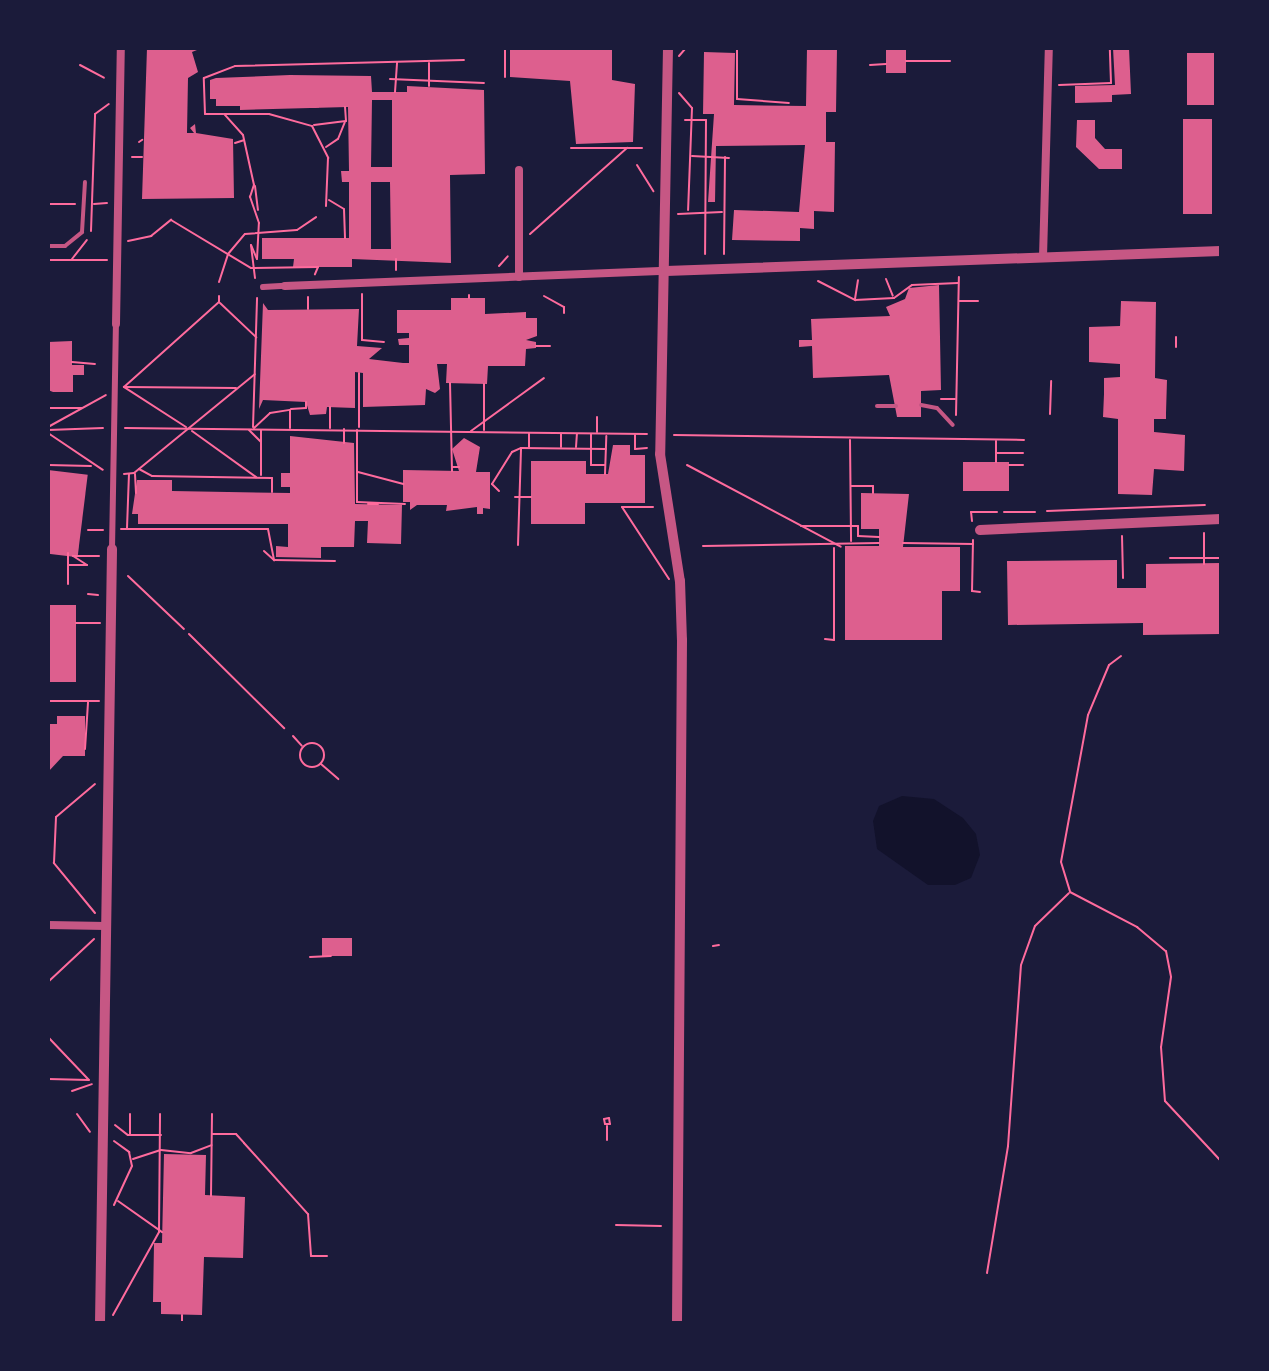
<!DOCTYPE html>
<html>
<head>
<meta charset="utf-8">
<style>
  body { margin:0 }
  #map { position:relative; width:1269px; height:1371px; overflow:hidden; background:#1b1b3a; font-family:"Sofia Sans Condensed",sans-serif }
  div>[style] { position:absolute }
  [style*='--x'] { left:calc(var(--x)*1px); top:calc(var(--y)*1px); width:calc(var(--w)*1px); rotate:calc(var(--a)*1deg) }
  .water>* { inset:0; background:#12122b }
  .building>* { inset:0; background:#dd5f8e; transform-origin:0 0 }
  .path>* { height:2px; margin:-1px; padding:0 1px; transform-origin:1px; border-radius:1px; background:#ff6b9d }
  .path>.ring { margin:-1px; padding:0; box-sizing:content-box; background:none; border:2px solid #ff6b9d; border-radius:50% }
  .service>* { height:4px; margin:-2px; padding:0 2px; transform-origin:2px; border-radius:2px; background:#c65784 }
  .pedestrian>* { height:6px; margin:-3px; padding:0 3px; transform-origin:3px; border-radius:3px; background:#c65784 }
  .minor>* { height:8px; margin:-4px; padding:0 4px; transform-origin:4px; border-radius:4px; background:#c65784 }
  .tertiary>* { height:10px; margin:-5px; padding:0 5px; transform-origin:5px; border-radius:5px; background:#c65784 }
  span { translate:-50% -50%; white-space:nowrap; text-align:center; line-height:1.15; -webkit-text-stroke:8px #1b1b3a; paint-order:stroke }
  .frame { position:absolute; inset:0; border:50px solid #1b1b3a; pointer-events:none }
</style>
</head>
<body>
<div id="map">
  <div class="water">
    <i style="clip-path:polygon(902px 796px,934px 799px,963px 818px,976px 834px,980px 855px,971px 878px,955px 885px,928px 885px,877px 849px,873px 821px,879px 806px)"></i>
  </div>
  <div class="building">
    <i style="clip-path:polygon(147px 48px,202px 48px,192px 52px,198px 72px,188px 78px,187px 133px,194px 133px,190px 128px,195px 124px,196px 133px,233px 139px,234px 198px,142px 199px)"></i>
    <i style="clip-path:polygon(510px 48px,612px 48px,612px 80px,635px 84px,633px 142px,576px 144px,570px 81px,510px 77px)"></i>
    <i style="clip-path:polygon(807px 48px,837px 48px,836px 112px,826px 112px,826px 142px,835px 142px,834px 212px,814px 211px,814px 229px,800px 228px,800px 241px,732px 240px,734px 210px,799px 212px,805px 145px,716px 146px,715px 202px,708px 202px,714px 114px,703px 114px,704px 52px,735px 53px,734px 105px,806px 106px)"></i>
    <i style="left:886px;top:48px;width:20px;height:25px"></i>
    <i style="clip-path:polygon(1113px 48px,1129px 48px,1131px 94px,1112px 95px,1112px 102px,1075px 103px,1075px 86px,1115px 85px)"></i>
    <i style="left:1187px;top:53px;width:27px;height:52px"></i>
    <i style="clip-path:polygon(evenodd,290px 75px,371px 76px,372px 92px,407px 92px,407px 86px,484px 90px,485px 174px,450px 175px,451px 263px,352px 259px,352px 267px,293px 267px,294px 259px,262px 259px,262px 238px,349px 238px,349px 182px,342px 182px,341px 171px,349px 171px,348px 107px,240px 110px,240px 106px,216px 106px,216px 99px,210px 99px,210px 80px,216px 78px,290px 75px,372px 100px,392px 100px,392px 167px,371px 167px,372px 100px,290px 75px,371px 182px,390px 182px,391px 249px,371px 249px,371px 182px)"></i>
    <i style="left:1183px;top:119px;width:29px;height:95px"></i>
    <i style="clip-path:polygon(1077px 120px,1095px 120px,1095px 138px,1105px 149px,1122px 149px,1122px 169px,1099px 169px,1076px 147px)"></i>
    <i style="clip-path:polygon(939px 285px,941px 390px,921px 391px,921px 417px,897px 417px,889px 375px,813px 378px,812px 346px,799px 347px,799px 340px,812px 340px,811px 319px,890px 316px,886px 307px,905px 299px,909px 288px)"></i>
    <i style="clip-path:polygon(451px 298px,485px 298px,485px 314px,526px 312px,526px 318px,537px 318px,537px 336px,526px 340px,536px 342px,536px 348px,526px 349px,525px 366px,488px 366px,487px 384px,446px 383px,447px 364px,437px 364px,440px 389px,435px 393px,426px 389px,425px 405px,363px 407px,363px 373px,355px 372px,355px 408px,327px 407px,326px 414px,310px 415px,306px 402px,263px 400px,259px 409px,263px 303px,268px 310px,359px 309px,357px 346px,382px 348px,369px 359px,403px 363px,409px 363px,409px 345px,399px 345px,398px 339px,409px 338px,409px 333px,397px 333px,397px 310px,451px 310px)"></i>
    <i style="clip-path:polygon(1121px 301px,1156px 302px,1155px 378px,1167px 380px,1166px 413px,1166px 419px,1154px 419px,1154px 432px,1185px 435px,1184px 471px,1154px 469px,1152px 495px,1118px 494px,1118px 419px,1103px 417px,1104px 394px,1104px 378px,1120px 377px,1120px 364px,1089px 362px,1089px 327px,1120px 326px)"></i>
    <i style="clip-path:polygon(72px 341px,72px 365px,84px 365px,84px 375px,73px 375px,73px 392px,53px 392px,48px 390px,48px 342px)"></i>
    <i style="clip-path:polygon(290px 436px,354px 443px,355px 504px,402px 505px,401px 544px,367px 543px,368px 521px,355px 521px,354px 547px,321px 547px,321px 558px,276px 557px,276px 546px,288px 547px,288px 524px,138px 524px,138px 514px,132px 514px,137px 480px,172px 480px,172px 491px,290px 493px,290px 487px,281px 487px,281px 473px,290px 473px)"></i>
    <i style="clip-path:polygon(464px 438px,480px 447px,476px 472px,490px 472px,490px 509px,483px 508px,483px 514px,477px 514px,477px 507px,446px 511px,447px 505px,417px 505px,410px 510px,410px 502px,403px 502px,403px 470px,459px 471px,452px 449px)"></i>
    <i style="clip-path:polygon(613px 445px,630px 445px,630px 455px,645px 455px,645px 503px,585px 503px,585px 524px,531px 524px,531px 461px,586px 461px,586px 474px,608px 474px)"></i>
    <i style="left:963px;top:462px;width:46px;height:29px"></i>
    <i style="left:48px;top:470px;width:40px;height:83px;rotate:7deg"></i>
    <i style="clip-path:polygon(861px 493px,909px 494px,903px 547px,960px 547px,960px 591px,942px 591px,942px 640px,845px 640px,845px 546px,879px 546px,879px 529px,861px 529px)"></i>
    <i style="clip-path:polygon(1117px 560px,1117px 588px,1146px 588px,1146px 564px,1221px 563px,1221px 634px,1143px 635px,1143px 623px,1008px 625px,1007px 561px)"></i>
    <i style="left:48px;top:605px;width:28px;height:77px"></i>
    <i style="clip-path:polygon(57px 716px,85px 716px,85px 756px,63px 756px,48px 772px,48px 724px,57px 724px)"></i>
    <i style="left:322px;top:938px;width:30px;height:18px"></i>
    <i style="clip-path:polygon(164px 1154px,206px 1155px,205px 1195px,245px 1197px,243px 1258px,204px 1257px,202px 1315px,161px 1314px,161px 1302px,153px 1302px,154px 1243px,162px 1243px)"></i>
  </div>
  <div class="path">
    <i style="--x:505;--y:48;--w:29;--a:90"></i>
    <i style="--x:737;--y:48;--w:51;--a:90"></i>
    <i style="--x:737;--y:99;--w:52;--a:4.4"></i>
    <i style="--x:679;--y:56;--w:11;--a:-49"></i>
    <i style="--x:906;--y:61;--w:44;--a:0"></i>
    <i style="--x:429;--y:63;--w:23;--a:90"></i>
    <i style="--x:80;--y:65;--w:27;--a:28"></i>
    <i style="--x:870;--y:65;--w:16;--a:-4"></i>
    <i style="--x:390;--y:79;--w:94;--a:2.4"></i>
    <i style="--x:1059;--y:85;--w:52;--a:-2.2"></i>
    <i style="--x:1111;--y:83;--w:35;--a:-92"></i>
    <i style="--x:395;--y:92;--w:30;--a:-86"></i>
    <i style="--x:679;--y:93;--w:20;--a:49"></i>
    <i style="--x:692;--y:108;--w:102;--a:92.2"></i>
    <i style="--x:223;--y:114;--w:18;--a:180"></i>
    <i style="--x:205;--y:114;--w:36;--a:-92"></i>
    <i style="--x:204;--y:78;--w:33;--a:-21"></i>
    <i style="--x:235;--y:66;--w:229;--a:-1.5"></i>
    <i style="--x:685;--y:120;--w:21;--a:0"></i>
    <i style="--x:706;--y:120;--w:134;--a:90.4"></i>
    <i style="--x:314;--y:125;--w:32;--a:-7"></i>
    <i style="--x:346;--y:121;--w:14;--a:-94"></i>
    <i style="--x:139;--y:142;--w:4;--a:-34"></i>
    <i style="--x:235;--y:143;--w:9;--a:-18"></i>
    <i style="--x:326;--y:147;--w:14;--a:-34"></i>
    <i style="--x:338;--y:139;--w:18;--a:-68"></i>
    <i style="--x:571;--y:148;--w:71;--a:0"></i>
    <i style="--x:692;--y:156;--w:37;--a:3"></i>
    <i style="--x:132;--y:157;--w:10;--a:0"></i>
    <i style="--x:637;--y:165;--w:31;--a:58"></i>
    <i style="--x:255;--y:186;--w:24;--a:83"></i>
    <i style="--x:329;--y:200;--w:17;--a:31"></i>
    <i style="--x:344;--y:209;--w:29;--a:88"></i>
    <i style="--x:48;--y:204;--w:27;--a:0"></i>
    <i style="--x:94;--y:204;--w:13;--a:-4"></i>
    <i style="--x:678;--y:214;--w:44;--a:-2.6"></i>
    <i style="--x:91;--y:231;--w:117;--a:-88"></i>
    <i style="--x:95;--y:114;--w:17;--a:-36"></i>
    <i style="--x:530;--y:234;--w:130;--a:-41.6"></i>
    <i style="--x:128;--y:241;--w:24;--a:-12"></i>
    <i style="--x:151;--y:236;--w:26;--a:-39"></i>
    <i style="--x:171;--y:220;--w:93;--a:31"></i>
    <i style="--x:251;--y:268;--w:67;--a:-0.9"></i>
    <i style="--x:318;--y:267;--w:8;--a:113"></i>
    <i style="--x:724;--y:254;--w:97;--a:-89.4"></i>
    <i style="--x:72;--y:259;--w:24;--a:-52"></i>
    <i style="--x:396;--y:259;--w:11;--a:90"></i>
    <i style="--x:48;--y:260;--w:59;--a:0"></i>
    <i style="--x:499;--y:266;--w:13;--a:-48"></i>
    <i style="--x:255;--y:278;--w:33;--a:-97"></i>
    <i style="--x:251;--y:245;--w:15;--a:67"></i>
    <i style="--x:257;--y:259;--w:36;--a:-87"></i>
    <i style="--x:259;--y:223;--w:28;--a:-109"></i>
    <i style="--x:250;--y:197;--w:13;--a:-72"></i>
    <i style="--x:254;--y:185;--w:51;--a:-102.4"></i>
    <i style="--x:243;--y:135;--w:28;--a:-132"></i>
    <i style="--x:224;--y:114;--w:45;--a:0"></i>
    <i style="--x:269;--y:114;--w:45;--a:15.6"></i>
    <i style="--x:312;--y:126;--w:36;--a:63"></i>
    <i style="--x:328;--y:158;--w:48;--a:92.4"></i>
    <i style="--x:886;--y:279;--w:18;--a:68"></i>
    <i style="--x:818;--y:281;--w:42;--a:27.2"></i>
    <i style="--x:855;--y:300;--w:39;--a:-3"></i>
    <i style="--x:894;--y:298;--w:22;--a:-36"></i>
    <i style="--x:912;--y:285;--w:46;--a:-2.5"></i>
    <i style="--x:219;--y:282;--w:29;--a:-72"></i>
    <i style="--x:228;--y:254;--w:26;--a:-50"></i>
    <i style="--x:245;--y:234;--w:52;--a:-4.4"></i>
    <i style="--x:297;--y:230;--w:23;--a:-34"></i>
    <i style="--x:362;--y:294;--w:46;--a:90"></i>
    <i style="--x:362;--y:340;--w:22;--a:5"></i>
    <i style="--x:544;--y:296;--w:23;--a:29"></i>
    <i style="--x:564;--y:307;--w:6;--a:90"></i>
    <i style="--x:308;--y:297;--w:12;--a:90"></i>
    <i style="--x:469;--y:298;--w:3;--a:-90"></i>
    <i style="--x:855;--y:299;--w:19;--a:-81"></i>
    <i style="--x:959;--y:301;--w:19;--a:0"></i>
    <i style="--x:220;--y:303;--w:50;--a:43.4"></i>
    <i style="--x:1176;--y:337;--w:10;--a:90"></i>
    <i style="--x:536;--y:346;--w:14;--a:0"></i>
    <i style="--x:72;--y:362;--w:23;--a:5"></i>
    <i style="--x:359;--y:373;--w:54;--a:90"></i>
    <i style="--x:450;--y:383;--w:88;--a:88.7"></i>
    <i style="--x:126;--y:387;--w:110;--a:0.5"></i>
    <i style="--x:941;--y:399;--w:14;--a:0"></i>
    <i style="--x:330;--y:407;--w:21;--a:90"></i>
    <i style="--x:48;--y:408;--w:34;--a:0"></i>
    <i style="--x:291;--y:409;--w:15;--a:-4"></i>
    <i style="--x:306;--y:408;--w:6;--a:-90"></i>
    <i style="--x:1050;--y:414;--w:33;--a:-88"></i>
    <i style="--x:956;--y:415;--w:138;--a:-88.8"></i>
    <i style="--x:597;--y:417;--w:15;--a:90"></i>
    <i style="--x:48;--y:427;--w:66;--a:-28.9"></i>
    <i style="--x:186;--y:427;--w:74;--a:-147.2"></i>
    <i style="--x:124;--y:387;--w:127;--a:-41.8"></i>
    <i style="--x:219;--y:302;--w:6;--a:-90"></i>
    <i style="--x:253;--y:427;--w:129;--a:-88.2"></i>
    <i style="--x:125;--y:428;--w:522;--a:0.66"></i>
    <i style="--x:254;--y:428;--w:22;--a:-43"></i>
    <i style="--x:270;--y:413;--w:20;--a:-9"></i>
    <i style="--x:290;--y:410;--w:18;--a:90"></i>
    <i style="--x:48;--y:430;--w:55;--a:-2.1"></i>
    <i style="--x:249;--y:430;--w:17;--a:45"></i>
    <i style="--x:357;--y:430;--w:72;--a:90"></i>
    <i style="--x:357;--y:502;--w:48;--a:2.4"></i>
    <i style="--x:484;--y:430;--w:46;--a:-90"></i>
    <i style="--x:192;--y:431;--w:79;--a:35.7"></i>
    <i style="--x:471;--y:431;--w:90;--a:-36"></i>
    <i style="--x:48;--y:433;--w:66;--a:33.9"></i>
    <i style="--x:529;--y:433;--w:14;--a:90"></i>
    <i style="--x:591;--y:434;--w:31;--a:90"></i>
    <i style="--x:591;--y:465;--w:14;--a:0"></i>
    <i style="--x:635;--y:435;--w:14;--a:90"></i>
    <i style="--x:635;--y:449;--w:12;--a:-5"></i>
    <i style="--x:674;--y:435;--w:350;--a:0.8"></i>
    <i style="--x:850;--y:440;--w:101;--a:89.4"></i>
    <i style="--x:344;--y:443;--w:14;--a:-90"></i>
    <i style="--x:561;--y:447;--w:13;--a:-90"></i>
    <i style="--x:576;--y:447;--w:13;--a:-86"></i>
    <i style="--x:996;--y:453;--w:27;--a:0"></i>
    <i style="--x:996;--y:462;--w:21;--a:-90"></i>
    <i style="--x:48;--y:465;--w:43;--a:1.3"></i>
    <i style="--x:687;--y:465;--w:174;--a:28"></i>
    <i style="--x:1009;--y:465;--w:14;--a:0"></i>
    <i style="--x:452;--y:467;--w:7;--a:0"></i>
    <i style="--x:139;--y:469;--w:15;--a:28"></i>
    <i style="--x:152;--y:476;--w:120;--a:1"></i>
    <i style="--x:272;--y:478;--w:14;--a:90"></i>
    <i style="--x:358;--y:472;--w:47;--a:14.9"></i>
    <i style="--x:124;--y:474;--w:10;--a:-6"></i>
    <i style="--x:134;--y:473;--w:156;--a:-39.3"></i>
    <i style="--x:135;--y:474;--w:19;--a:87"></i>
    <i style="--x:605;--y:474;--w:38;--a:-88"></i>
    <i style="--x:261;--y:475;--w:45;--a:-90"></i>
    <i style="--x:851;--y:486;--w:22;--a:0"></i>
    <i style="--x:873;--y:486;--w:7;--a:90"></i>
    <i style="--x:499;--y:491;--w:10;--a:-135"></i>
    <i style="--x:492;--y:484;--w:38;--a:-58"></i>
    <i style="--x:512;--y:452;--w:10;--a:-24"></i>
    <i style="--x:521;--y:448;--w:85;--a:0.7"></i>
    <i style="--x:515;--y:497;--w:16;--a:0"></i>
    <i style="--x:368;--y:504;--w:10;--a:0"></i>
    <i style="--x:653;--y:507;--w:31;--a:180"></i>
    <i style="--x:622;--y:507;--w:86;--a:56.9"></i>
    <i style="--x:1047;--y:511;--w:158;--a:-2.2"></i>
    <i style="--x:1004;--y:512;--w:31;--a:0"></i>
    <i style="--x:972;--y:521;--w:9;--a:-96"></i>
    <i style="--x:971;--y:512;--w:26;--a:0"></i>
    <i style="--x:801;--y:526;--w:57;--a:0"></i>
    <i style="--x:858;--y:526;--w:10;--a:90"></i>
    <i style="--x:858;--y:536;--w:21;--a:3"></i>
    <i style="--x:127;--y:528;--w:54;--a:-87.9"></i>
    <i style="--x:121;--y:529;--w:147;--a:0"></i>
    <i style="--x:268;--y:529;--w:32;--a:79"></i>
    <i style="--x:88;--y:530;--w:15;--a:0"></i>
    <i style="--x:1204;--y:533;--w:31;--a:90"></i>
    <i style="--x:1122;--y:536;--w:42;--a:88.6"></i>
    <i style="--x:973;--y:540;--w:51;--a:91.1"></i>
    <i style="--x:972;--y:591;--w:8;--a:7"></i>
    <i style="--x:903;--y:543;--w:70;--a:0.8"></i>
    <i style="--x:518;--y:545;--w:96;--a:-88.2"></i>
    <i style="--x:703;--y:546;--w:176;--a:-1"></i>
    <i style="--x:264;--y:551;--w:13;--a:42"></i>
    <i style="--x:274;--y:560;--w:61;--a:0.9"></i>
    <i style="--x:68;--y:553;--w:31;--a:90"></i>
    <i style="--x:1170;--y:558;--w:51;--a:0"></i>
    <i style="--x:68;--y:565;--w:19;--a:0"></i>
    <i style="--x:87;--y:565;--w:17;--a:-147"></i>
    <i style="--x:73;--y:556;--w:26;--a:0"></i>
    <i style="--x:128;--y:576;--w:77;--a:43.4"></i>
    <i style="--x:88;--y:594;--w:10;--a:6"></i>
    <i style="--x:76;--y:623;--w:24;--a:0"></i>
    <i style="--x:189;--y:634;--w:134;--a:44.7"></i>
    <i style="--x:825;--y:639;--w:9;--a:6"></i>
    <i style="--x:834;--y:640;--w:92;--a:-90"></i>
    <i style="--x:1121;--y:656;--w:15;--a:143"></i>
    <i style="--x:1109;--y:665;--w:54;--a:112.8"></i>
    <i style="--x:1088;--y:715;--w:149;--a:100.4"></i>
    <i style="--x:1061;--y:862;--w:31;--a:73"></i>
    <i style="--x:1070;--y:892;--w:76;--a:27.6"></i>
    <i style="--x:1137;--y:927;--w:38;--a:40"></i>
    <i style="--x:1166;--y:951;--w:26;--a:79"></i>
    <i style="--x:1171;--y:977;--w:71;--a:98.1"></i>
    <i style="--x:1161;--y:1047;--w:54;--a:85.8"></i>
    <i style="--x:1165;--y:1101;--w:82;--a:47"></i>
    <i style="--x:48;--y:701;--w:51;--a:0"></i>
    <i style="--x:293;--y:736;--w:13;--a:48"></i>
    <i class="ring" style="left:300px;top:743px;width:22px;height:22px"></i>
    <i style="--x:85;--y:749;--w:47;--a:-86.3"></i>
    <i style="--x:321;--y:764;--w:23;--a:41"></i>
    <i style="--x:95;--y:913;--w:65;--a:-129.4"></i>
    <i style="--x:54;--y:863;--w:46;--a:-87.5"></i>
    <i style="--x:56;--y:817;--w:51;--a:-40.2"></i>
    <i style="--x:713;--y:946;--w:6;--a:-9"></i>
    <i style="--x:310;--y:957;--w:21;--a:-3"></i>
    <i style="--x:48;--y:982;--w:63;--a:-43.1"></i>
    <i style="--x:48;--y:1037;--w:59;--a:46.4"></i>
    <i style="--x:48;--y:1079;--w:41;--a:1.4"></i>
    <i style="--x:72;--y:1091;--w:21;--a:-19"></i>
    <i style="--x:77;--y:1114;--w:22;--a:54"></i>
    <i style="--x:130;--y:1114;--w:20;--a:90"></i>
    <i style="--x:604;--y:1119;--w:5;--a:-11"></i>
    <i style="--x:609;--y:1118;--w:6;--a:81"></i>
    <i style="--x:610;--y:1124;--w:5;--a:180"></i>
    <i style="--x:605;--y:1124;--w:5;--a:-101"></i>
    <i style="--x:115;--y:1125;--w:16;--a:38"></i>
    <i style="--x:128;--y:1135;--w:33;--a:0"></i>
    <i style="--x:607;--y:1126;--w:14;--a:90"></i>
    <i style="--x:212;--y:1134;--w:24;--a:0"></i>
    <i style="--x:236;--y:1134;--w:12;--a:48"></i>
    <i style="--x:244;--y:1143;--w:96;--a:48"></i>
    <i style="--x:308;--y:1214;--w:42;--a:85.9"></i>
    <i style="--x:311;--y:1256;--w:16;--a:0"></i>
    <i style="--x:114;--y:1141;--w:19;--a:36"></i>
    <i style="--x:129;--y:1152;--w:14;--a:78"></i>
    <i style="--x:132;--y:1166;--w:43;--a:114.8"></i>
    <i style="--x:133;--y:1159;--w:29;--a:-18"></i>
    <i style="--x:161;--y:1150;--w:30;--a:6"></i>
    <i style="--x:191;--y:1153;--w:22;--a:-21"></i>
    <i style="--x:211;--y:1196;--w:82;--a:-89.3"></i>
    <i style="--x:118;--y:1201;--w:54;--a:35.2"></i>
    <i style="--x:616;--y:1225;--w:45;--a:1.3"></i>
    <i style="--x:987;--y:1273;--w:129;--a:-80.6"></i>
    <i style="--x:1008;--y:1146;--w:181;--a:-85.9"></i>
    <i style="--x:1021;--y:965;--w:41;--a:-70.3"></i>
    <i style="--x:1035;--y:926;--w:47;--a:-44.1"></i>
    <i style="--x:113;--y:1315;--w:95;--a:-61"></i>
    <i style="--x:159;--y:1232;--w:118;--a:-89.5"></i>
    <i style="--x:182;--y:1315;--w:8;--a:90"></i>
  </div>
  <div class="service">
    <i style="--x:48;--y:246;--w:17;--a:0"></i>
    <i style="--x:65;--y:246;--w:22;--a:-39"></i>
    <i style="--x:82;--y:232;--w:50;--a:-86.6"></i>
    <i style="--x:921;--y:405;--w:16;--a:11"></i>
    <i style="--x:937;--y:408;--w:23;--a:47"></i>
    <i style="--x:877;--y:406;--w:19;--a:0"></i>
  </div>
  <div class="pedestrian">
    <i style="--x:263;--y:287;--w:22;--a:-3"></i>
    <i style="--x:112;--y:549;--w:225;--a:-89"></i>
  </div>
  <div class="minor">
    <i style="--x:1043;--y:257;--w:209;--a:-88.4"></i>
    <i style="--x:519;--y:277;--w:107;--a:-90"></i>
    <i style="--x:285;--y:286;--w:381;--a:-2.3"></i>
    <i style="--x:116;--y:324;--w:276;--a:-89"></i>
    <i style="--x:48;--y:925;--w:58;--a:1"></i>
  </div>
  <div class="tertiary">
    <i style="--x:668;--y:48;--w:406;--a:91.1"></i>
    <i style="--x:660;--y:454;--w:129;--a:81.1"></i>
    <i style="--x:680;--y:581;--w:59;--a:88.1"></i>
    <i style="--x:682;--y:640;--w:683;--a:90.42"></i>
    <i style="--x:666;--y:271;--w:555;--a:-2.06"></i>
    <i style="--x:980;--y:530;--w:241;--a:-2.6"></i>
    <i style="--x:100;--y:1323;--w:774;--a:-89.11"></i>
  </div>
  <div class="frame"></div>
</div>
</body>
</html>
